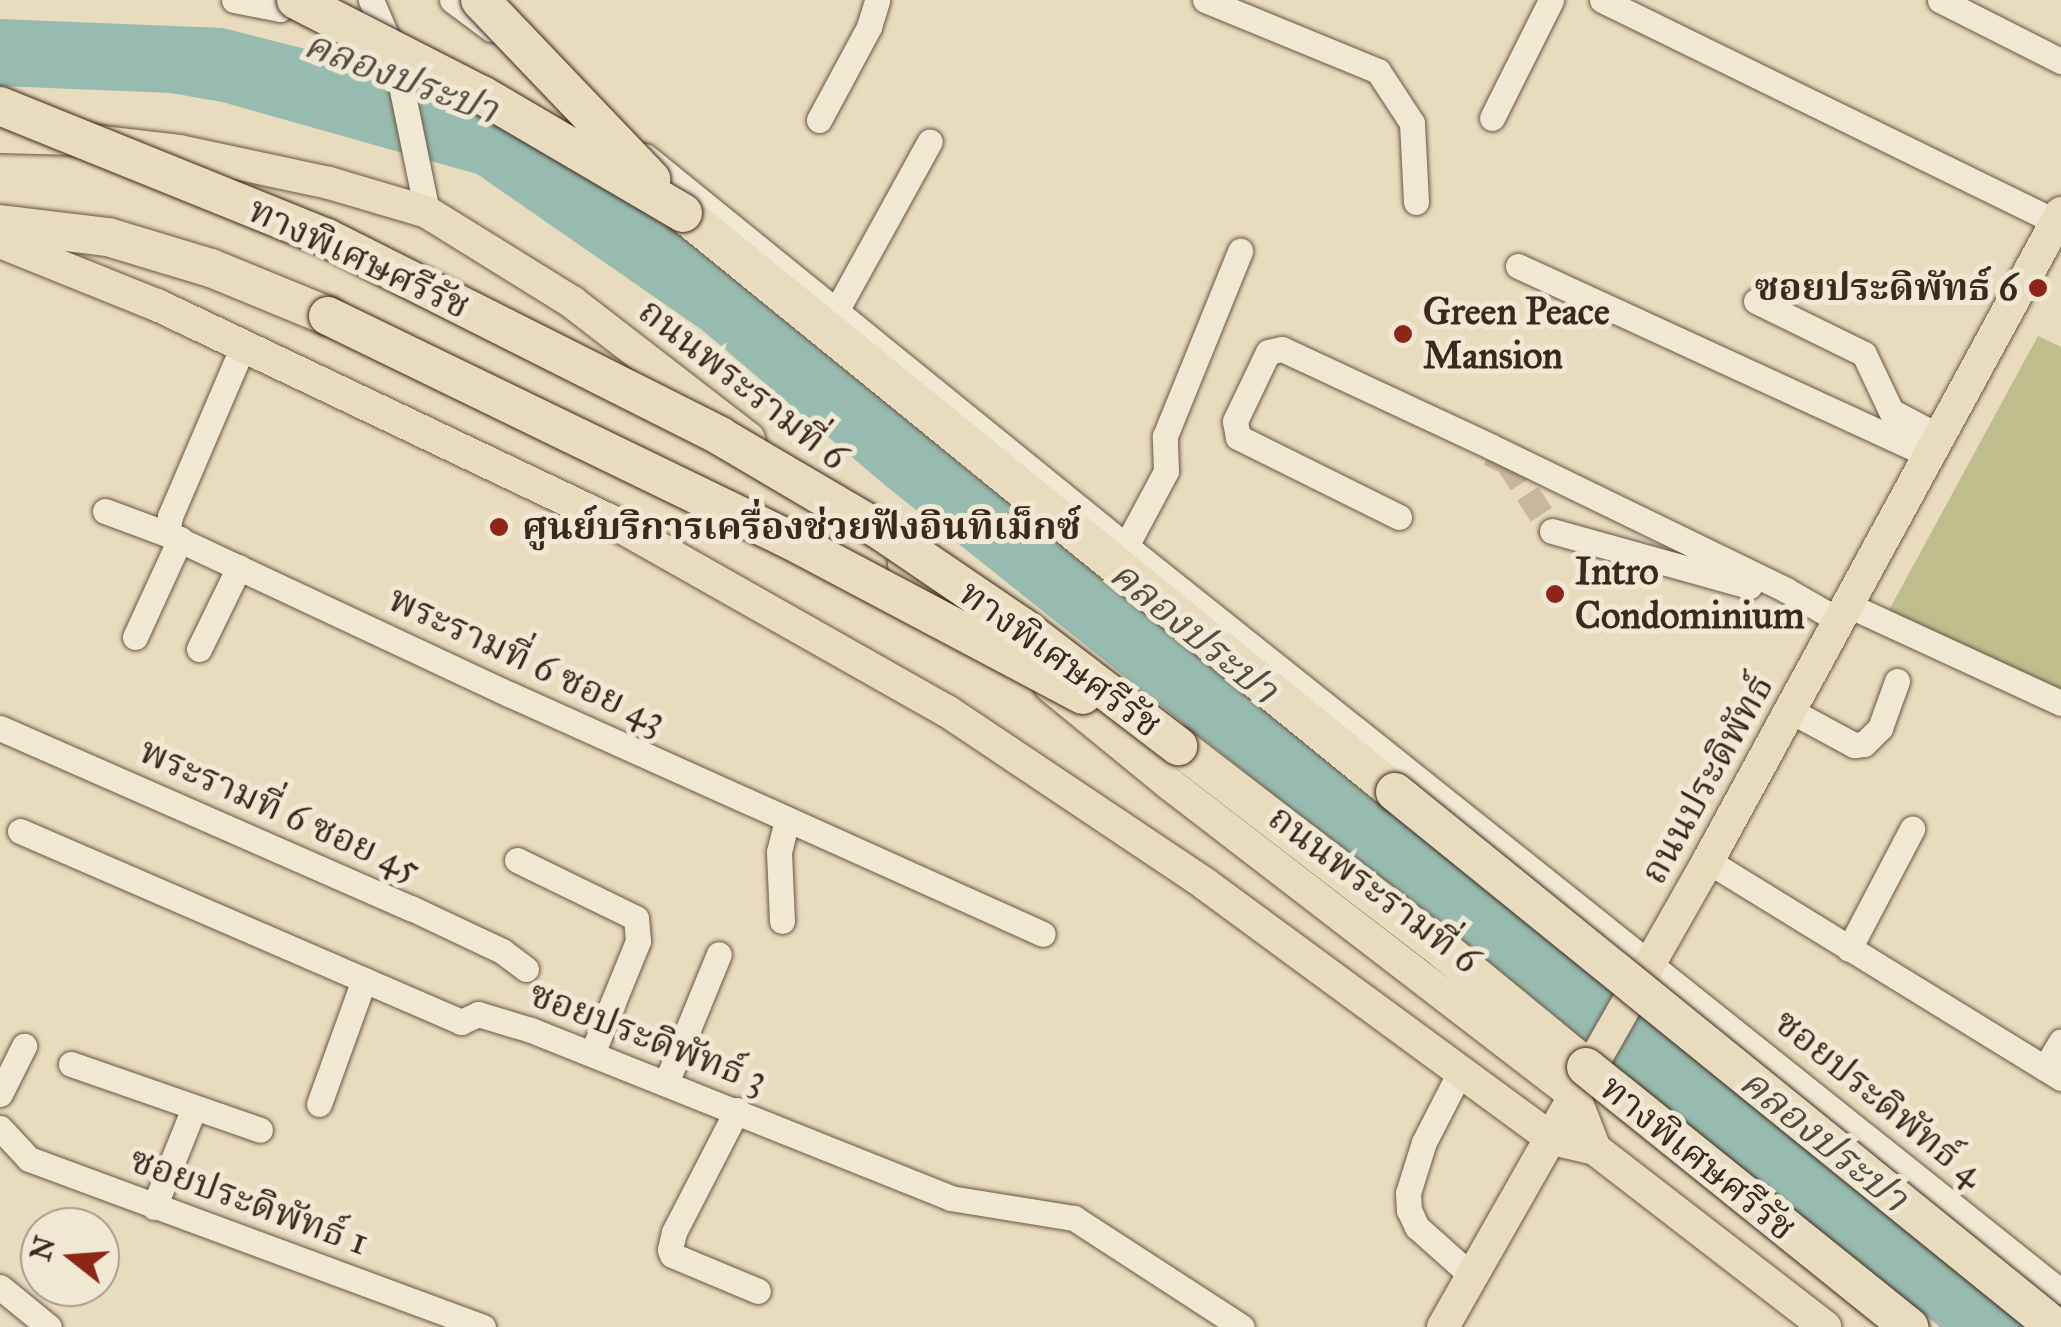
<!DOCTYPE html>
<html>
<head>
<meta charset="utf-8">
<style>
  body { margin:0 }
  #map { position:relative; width:2061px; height:1327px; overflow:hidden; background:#e9dbbd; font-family:"IM FELL Great Primer","Noto Serif Thai",serif }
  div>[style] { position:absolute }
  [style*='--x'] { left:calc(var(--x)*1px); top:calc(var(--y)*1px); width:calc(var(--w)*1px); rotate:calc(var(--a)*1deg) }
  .green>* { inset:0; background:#bebe8c }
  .water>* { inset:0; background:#97bbaf }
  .minor-tunnel>* { height:25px; margin-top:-12.5px; transform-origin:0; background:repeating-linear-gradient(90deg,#c6b79d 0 25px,transparent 0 37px) }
  .roads { filter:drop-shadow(0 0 2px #675545) drop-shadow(0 0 2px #675545) }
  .minor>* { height:25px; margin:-12.5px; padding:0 12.5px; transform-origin:12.5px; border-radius:12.5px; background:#f1e8d4 }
  .major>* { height:32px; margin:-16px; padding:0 16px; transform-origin:16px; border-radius:16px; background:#e9dbbd }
  .highway>* { height:38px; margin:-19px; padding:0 19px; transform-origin:19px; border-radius:19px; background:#e9dbbd }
  .bridges { filter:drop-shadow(0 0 2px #3c281d) drop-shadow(0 0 2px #3c281d) }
  .highway-bridge>* { height:38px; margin:-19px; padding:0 19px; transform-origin:19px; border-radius:19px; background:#e9dbbd }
  .dots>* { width:28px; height:28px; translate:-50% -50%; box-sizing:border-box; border:5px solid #f1e8d4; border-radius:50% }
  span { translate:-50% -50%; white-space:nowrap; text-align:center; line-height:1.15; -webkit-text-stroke:10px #f1e8d4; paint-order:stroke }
  .street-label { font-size:38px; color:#3c281d }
  .poi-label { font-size:38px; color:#3c281d; font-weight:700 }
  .right { translate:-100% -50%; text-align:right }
  .left { translate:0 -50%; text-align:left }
  .water-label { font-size:40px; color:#534d42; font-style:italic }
  .north { position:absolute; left:20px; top:1207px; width:100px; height:100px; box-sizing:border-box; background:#f1e8d4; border:2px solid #a99b8b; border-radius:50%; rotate:287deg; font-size:28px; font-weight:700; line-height:40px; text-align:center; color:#3c281d }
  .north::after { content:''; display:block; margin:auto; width:35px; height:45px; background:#8f2418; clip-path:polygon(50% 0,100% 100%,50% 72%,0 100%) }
</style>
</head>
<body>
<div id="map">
  <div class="green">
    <i style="clip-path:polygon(2038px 336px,2061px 347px,2061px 690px,1888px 612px)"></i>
  </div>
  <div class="water">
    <i style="clip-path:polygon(0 19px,223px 28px,396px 72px,499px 114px,744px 279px,970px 472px,2040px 1327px,1940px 1327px,886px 486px,702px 330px,477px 174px,222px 102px,171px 93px,0 86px)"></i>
  </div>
  <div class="minor-tunnel">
    <i style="--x:1489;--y:453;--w:21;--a:25"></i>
    <i style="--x:1508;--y:462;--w:82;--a:57.5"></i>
  </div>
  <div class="roads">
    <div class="minor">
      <i style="--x:234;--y:0;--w:47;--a:11.1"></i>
      <i style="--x:280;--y:9;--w:13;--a:-42"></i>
      <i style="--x:371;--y:0;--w:61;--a:66.8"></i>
      <i style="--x:395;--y:56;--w:159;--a:78.4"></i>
      <i style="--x:452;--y:0;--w:49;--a:36.6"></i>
      <i style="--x:1205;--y:0;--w:187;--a:22.3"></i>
      <i style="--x:1378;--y:71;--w:62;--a:56.8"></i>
      <i style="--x:1412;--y:123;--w:79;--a:87.1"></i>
      <i style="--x:1602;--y:0;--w:505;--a:26.06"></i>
      <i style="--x:1940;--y:0;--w:136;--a:26.8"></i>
      <i style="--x:1492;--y:118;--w:132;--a:-63.4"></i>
      <i style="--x:819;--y:120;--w:106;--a:-61.7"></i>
      <i style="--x:869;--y:27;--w:28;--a:-73"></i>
      <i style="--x:645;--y:156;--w:619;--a:39.04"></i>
      <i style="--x:1126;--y:546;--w:1196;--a:38.58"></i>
      <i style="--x:1518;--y:266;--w:451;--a:24.7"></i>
      <i style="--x:1756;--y:301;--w:120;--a:26.1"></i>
      <i style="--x:1864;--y:354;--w:63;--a:64.7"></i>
      <i style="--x:1891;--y:411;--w:53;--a:28"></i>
      <i style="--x:835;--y:313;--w:196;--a:-61.1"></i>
      <i style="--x:243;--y:346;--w:185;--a:113.2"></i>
      <i style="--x:170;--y:516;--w:18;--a:99"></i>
      <i style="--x:167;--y:534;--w:378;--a:25.1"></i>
      <i style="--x:509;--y:694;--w:585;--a:24.2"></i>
      <i style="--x:105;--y:511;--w:66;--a:20.4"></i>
      <i style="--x:1399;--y:517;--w:180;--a:-153.6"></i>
      <i style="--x:1238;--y:437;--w:16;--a:-101"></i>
      <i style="--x:1235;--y:421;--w:76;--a:-64.4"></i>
      <i style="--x:1268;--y:352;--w:14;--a:-12"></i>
      <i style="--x:1282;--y:349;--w:230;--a:25"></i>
      <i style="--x:1490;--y:446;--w:329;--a:25.9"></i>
      <i style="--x:1786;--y:590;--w:62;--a:29.9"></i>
      <i style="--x:1552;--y:531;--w:205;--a:15.6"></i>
      <i style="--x:1126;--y:546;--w:85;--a:-61.9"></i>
      <i style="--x:1166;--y:471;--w:35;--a:-92"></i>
      <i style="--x:1165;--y:436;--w:200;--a:-67.9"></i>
      <i style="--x:1848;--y:605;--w:234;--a:24.7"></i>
      <i style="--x:135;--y:637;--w:108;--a:-65.3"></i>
      <i style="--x:199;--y:649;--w:91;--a:-64"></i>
      <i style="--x:1791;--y:711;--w:72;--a:28.4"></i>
      <i style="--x:1854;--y:745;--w:10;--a:-6"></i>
      <i style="--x:1864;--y:744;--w:23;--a:-45"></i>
      <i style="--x:1880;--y:728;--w:50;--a:-70.1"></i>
      <i style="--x:0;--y:728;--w:449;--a:23.7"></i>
      <i style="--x:411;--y:908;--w:101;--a:25.3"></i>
      <i style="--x:502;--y:951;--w:30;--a:37"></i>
      <i style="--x:20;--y:831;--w:481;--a:23.4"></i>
      <i style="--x:461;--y:1022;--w:19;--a:-25"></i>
      <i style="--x:478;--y:1014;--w:55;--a:16.8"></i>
      <i style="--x:531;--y:1030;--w:451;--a:21.8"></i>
      <i style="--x:950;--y:1198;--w:126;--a:9.2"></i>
      <i style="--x:1074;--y:1218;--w:200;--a:33"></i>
      <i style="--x:517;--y:860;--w:132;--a:26"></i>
      <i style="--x:636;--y:918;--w:23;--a:85"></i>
      <i style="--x:638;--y:941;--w:122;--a:112.2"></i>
      <i style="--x:1708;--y:861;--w:414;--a:31.6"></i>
      <i style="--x:782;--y:921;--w:69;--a:-92.5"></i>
      <i style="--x:779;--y:852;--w:34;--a:-76"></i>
      <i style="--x:1849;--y:949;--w:136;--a:-62.3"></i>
      <i style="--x:71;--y:1064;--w:200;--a:19.2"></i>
      <i style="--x:2045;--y:1068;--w:31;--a:-59"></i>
      <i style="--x:1459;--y:1074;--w:76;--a:117.2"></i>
      <i style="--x:1424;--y:1142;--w:53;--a:107.4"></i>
      <i style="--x:1408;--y:1193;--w:17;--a:87"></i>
      <i style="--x:1409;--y:1210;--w:19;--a:65"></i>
      <i style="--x:1417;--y:1227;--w:74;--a:41.7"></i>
      <i style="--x:666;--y:1083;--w:139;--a:-67.7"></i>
      <i style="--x:0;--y:1094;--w:54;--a:-63.4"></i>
      <i style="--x:319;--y:1104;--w:132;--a:-70.1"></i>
      <i style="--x:737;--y:1110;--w:137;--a:117.3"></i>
      <i style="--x:674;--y:1232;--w:18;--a:103"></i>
      <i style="--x:670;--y:1250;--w:5;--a:68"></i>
      <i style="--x:672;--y:1255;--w:93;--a:22.7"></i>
      <i style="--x:0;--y:1128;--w:42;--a:46.9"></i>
      <i style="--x:29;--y:1159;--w:484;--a:20.3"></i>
      <i style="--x:154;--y:1207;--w:107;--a:-68"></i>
      <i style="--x:0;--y:1287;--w:63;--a:39.2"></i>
    </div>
    <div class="major">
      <i style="--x:0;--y:137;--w:76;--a:1.5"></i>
      <i style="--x:76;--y:139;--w:104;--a:6.6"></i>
      <i style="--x:179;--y:151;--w:153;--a:12"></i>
      <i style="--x:329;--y:183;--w:102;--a:16.5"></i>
      <i style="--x:427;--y:212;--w:171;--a:31.8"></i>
      <i style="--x:572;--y:302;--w:224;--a:37.7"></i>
      <i style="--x:0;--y:242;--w:169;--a:21.9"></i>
      <i style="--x:157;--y:305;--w:501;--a:25.44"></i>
      <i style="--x:609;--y:520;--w:388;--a:29.5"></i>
      <i style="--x:947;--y:711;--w:311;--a:33.8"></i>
      <i style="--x:1205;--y:884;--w:431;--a:36.3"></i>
      <i style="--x:1552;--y:1139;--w:44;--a:13.1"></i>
      <i style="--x:1595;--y:1149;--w:291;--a:37.7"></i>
      <i style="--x:904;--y:564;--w:107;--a:39.7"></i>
      <i style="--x:1050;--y:686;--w:156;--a:39.3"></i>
      <i style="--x:1171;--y:785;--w:508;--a:37.57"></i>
      <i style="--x:1574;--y:1095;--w:58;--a:68.7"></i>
      <i style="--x:1443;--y:1327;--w:536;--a:-60.37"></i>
      <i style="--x:1708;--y:861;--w:738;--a:-61.42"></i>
    </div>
    <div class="highway">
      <i style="--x:683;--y:213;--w:918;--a:39.12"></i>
      <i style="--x:0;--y:224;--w:109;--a:6.9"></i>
      <i style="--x:108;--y:237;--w:108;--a:16.8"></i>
      <i style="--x:211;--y:268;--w:126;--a:22.3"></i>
      <i style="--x:1178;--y:746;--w:338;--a:37.5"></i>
      <i style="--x:1446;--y:952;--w:181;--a:39.4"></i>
    </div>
  </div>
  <div class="bridges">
    <div class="highway-bridge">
      <i style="--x:296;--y:0;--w:209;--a:27.1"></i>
      <i style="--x:482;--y:95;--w:233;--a:30.4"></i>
      <i style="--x:480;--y:0;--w:248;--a:46.3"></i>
      <i style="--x:0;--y:106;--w:353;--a:22"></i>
      <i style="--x:327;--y:238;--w:440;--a:26.7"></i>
      <i style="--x:720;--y:436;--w:187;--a:30.5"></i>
      <i style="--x:881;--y:531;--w:169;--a:34.2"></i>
      <i style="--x:1021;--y:626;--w:198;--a:37.4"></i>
      <i style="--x:328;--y:316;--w:516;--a:25.87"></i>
      <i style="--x:792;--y:541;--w:329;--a:27.9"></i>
      <i style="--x:1395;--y:792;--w:850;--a:39.03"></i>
      <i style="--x:1586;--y:1067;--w:415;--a:38.8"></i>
    </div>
  </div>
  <div class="dots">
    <i style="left:2038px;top:288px;background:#8f2418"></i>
    <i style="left:1403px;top:334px;background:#8f2418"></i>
    <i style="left:499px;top:527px;background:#8f2418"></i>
    <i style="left:1555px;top:594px;background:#8f2418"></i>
  </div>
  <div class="street-label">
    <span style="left:359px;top:258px;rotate:25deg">ทางพิเศษศรีรัช</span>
    <span style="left:743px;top:384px;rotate:38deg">ถนนพระรามที่ 6</span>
    <span style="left:1060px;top:659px;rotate:36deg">ทางพิเศษศรีรัช</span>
    <span style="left:527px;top:660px;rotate:25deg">พระรามที่ 6 ซอย 43</span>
    <span style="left:1707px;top:779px;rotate:-61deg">ถนนประดิพัทธ์</span>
    <span style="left:280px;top:810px;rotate:24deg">พระรามที่ 6 ซอย 45</span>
    <span style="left:1374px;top:889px;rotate:37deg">ถนนพระรามที่ 6</span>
    <span style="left:648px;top:1037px;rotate:21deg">ซอยประดิพัทธ์ 3</span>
    <span style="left:1879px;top:1098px;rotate:39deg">ซอยประดิพัทธ์ 4</span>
    <span style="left:1698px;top:1158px;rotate:39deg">ทางพิเศษศรีรัช</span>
    <span style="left:249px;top:1201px;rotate:20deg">ซอยประดิพัทธ์ 1</span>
  </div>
  <div class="poi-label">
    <span class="right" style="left:2018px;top:288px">ซอยประดิพัทธ์ 6</span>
    <span class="left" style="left:1423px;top:334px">Green Peace<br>Mansion</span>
    <span class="left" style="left:522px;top:527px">ศูนย์บริการเครื่องช่วยฟังอินทิเม็กซ์</span>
    <span class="left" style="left:1575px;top:594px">Intro<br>Condominium</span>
  </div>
  <div class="water-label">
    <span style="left:401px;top:77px;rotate:20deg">คลองประปา</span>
    <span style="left:1194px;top:632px;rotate:39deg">คลองประปา</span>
    <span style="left:1824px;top:1140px;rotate:39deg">คลองประปา</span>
  </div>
  <div class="north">N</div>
</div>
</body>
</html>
